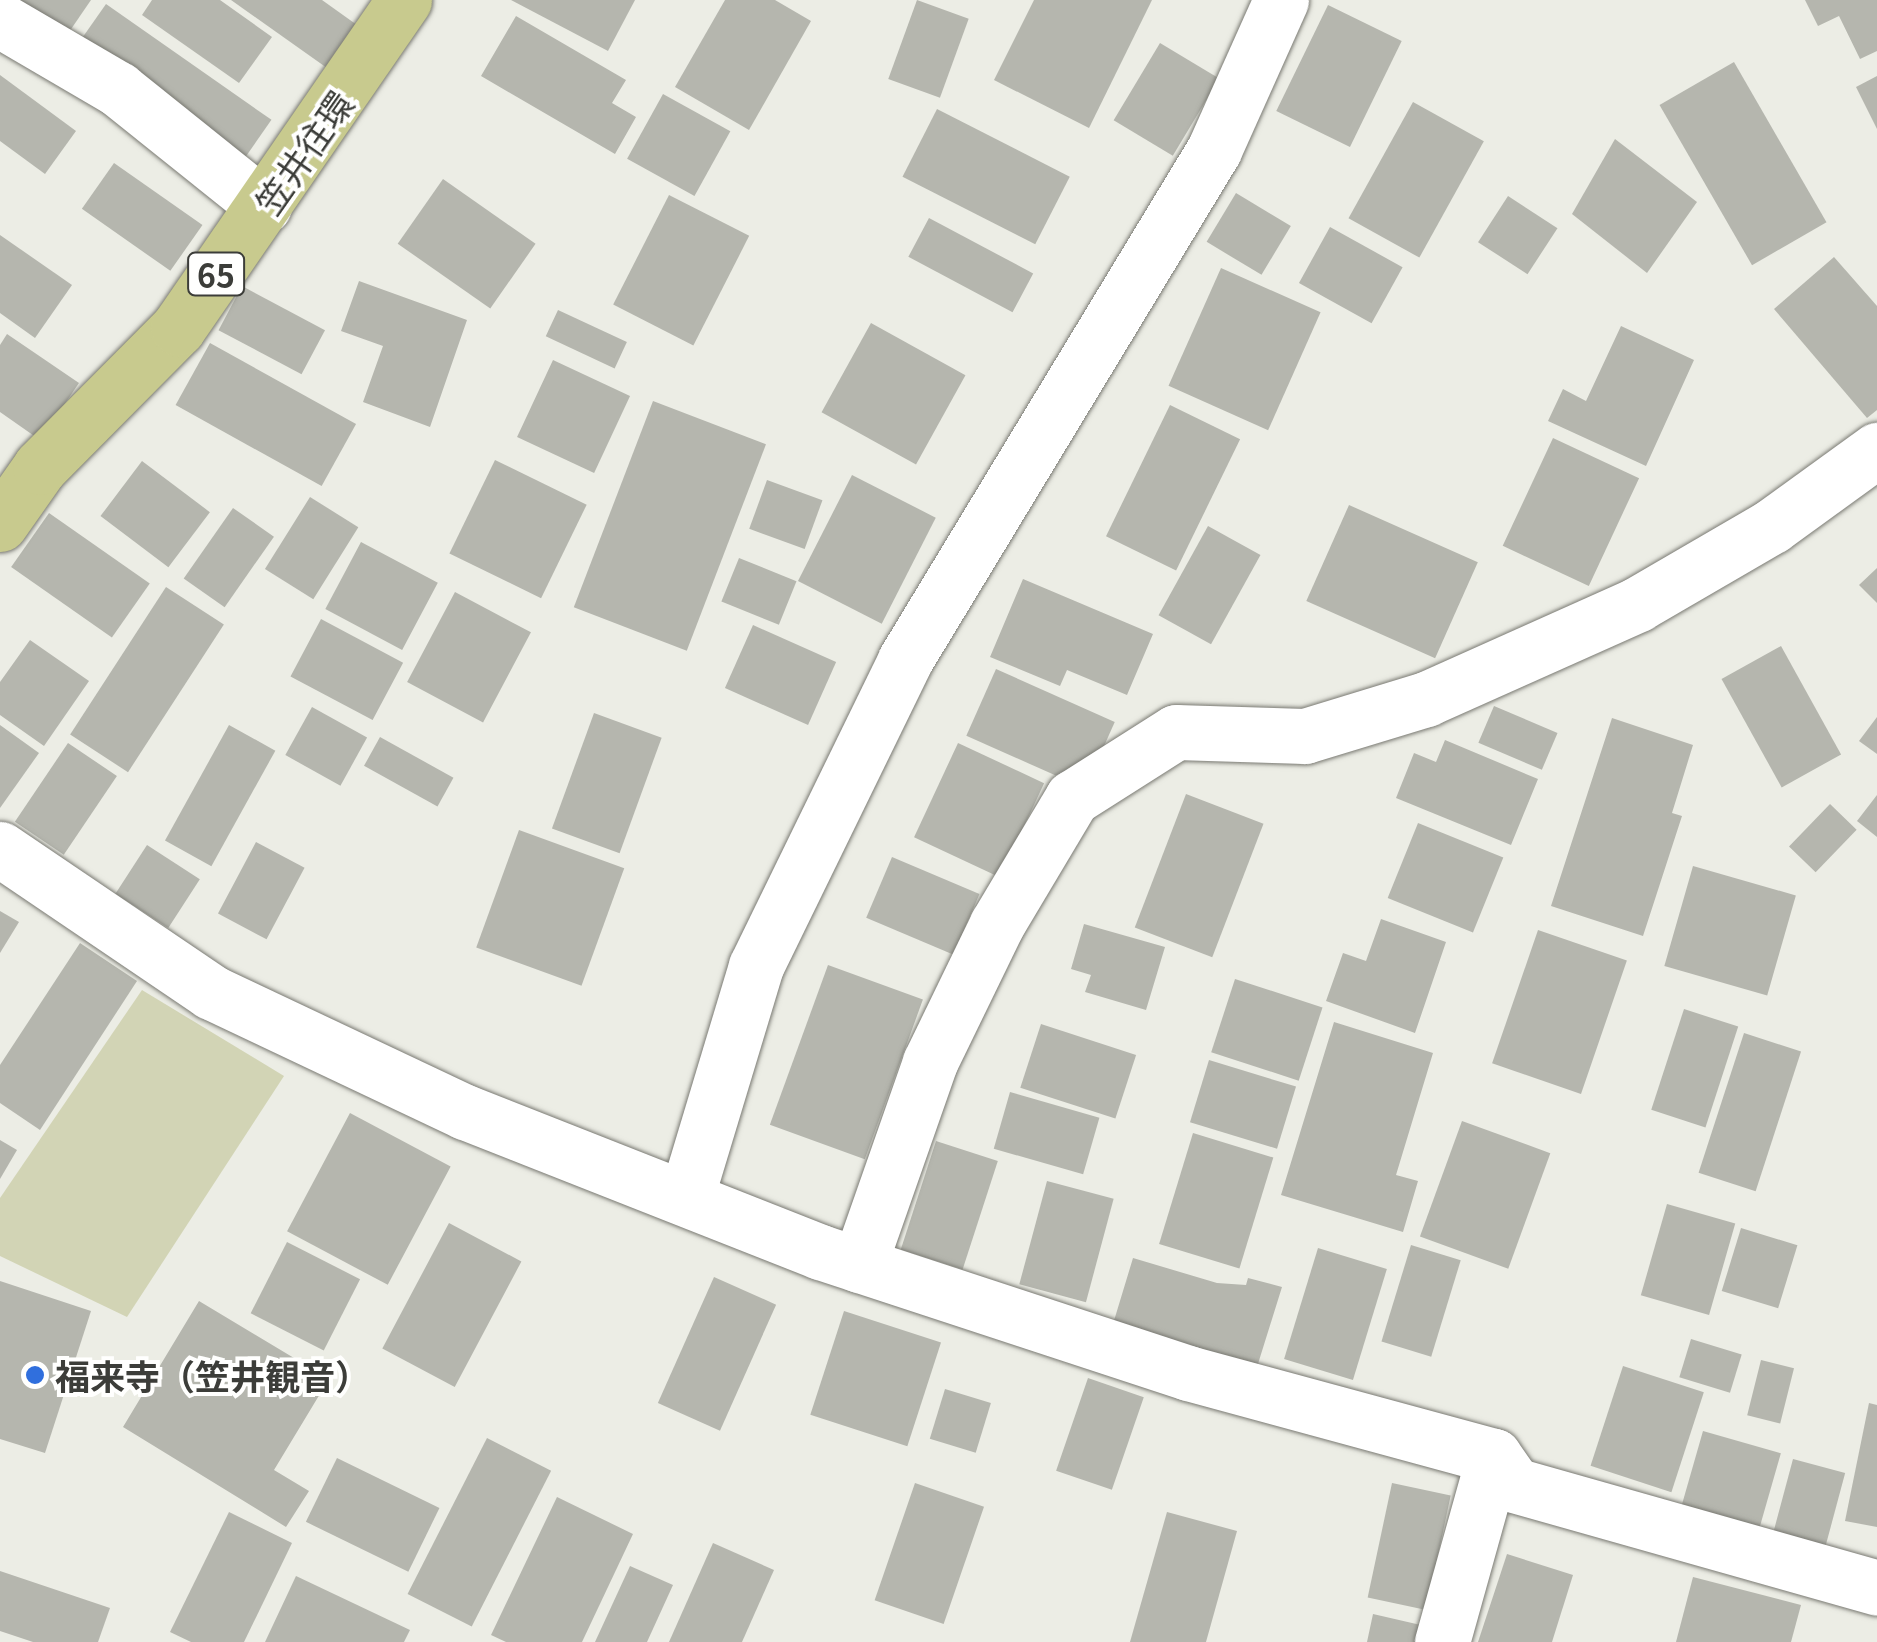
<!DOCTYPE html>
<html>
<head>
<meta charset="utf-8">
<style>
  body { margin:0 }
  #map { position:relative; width:1877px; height:1642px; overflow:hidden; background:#ecede5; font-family:Georgia,"Noto Sans JP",serif }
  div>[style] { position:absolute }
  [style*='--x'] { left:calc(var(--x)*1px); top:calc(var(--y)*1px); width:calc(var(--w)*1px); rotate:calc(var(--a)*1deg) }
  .green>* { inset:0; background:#d2d4b5 }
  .building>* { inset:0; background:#b5b6ae; transform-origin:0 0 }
  .roads { filter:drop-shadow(0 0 2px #797972) drop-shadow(0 0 2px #797972) }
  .minor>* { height:55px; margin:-27.5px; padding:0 27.5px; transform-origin:27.5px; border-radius:27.5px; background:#fff }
  .primary>* { height:55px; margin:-27.5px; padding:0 27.5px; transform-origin:27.5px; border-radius:27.5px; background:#c8ca8e }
  .dots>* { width:28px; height:28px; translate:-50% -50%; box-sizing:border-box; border:5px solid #fffffe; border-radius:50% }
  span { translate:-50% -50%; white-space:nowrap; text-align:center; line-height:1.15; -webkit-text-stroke:8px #fffffe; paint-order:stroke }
  .shield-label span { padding:2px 8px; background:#fffffe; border:2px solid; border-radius:8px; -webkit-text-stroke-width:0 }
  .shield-label { font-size:32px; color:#3c3d39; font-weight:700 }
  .street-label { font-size:35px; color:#3c3d39 }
  .poi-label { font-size:35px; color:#3c3d39; font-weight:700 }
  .left { translate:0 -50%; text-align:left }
</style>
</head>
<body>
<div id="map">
  <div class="green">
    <i style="clip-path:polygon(142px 990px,284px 1076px,127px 1317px,0 1256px,0 1198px)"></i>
  </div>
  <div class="building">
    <i style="clip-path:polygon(18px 0,91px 0,67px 35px)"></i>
    <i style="clip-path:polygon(152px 0,220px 0,272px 37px,239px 83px,142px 15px)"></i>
    <i style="clip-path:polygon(231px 0,322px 0,357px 25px,327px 68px)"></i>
    <i style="clip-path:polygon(511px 0,635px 0,608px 51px)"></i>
    <i style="clip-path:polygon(725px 0,775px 0,811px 21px,749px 130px,675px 87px)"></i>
    <i style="left:917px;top:0;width:55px;height:84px;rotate:20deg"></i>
    <i style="clip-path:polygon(1034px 0,1152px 0,1089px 128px,994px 80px)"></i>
    <i style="clip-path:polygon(1805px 0,1877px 0,1877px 51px,1860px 59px,1839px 16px,1818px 26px)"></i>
    <i style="left:106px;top:4px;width:202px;height:48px;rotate:35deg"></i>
    <i style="left:1328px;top:5px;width:82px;height:118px;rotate:26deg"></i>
    <i style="clip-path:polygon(516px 16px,626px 80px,612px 103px,636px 117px,615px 154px,481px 76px)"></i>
    <i style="left:1160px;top:43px;width:69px;height:90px;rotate:31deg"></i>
    <i style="left:1734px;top:62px;width:185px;height:86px;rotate:60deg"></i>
    <i style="clip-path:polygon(0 75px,76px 131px,45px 174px,0 141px)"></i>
    <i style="clip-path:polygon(1877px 76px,1877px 129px,1856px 87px)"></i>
    <i style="left:663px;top:94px;width:77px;height:74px;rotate:29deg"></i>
    <i style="left:1413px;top:102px;width:81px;height:133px;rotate:29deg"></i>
    <i style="left:937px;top:109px;width:149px;height:76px;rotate:27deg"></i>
    <i style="clip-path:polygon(1615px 139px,1697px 202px,1647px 273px,1572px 214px)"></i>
    <i style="left:114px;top:163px;width:108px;height:56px;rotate:35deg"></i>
    <i style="left:443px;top:179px;width:113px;height:79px;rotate:35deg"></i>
    <i style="left:1236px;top:193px;width:64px;height:57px;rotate:31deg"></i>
    <i style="left:669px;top:195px;width:90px;height:123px;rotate:27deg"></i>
    <i style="left:1508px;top:196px;width:59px;height:55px;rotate:33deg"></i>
    <i style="left:929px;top:218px;width:118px;height:44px;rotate:28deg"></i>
    <i style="left:1330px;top:227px;width:83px;height:64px;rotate:29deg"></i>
    <i style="clip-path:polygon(0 235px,72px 285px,35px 338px,0 313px)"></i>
    <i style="clip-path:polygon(1834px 257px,1877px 306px,1877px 410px,1867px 418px,1774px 309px)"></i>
    <i style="left:1221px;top:268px;width:109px;height:129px;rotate:24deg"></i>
    <i style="clip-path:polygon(359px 281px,467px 320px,430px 427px,363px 402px,383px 346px,341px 331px)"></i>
    <i style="left:242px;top:286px;width:94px;height:50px;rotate:28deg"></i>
    <i style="left:558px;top:310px;width:76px;height:29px;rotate:25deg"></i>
    <i style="left:871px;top:323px;width:108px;height:102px;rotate:29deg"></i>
    <i style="clip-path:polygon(1621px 326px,1694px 360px,1646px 466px,1548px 421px,1563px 389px,1586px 401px)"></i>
    <i style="clip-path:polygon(7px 334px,79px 383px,40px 440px,0 412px,0 345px)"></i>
    <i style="left:210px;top:343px;width:167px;height:71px;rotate:29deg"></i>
    <i style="left:553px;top:360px;width:85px;height:85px;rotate:25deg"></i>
    <i style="left:653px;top:401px;width:121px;height:221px;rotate:21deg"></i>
    <i style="left:1170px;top:405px;width:78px;height:146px;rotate:26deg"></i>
    <i style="left:1553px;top:438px;width:95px;height:119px;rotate:25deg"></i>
    <i style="left:495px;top:460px;width:102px;height:104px;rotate:26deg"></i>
    <i style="left:142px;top:461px;width:85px;height:69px;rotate:37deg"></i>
    <i style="left:852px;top:475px;width:94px;height:119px;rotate:27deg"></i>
    <i style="left:767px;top:480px;width:59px;height:52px;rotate:20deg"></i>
    <i style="left:310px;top:497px;width:57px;height:85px;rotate:32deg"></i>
    <i style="left:1349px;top:505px;width:141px;height:105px;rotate:24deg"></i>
    <i style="left:233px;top:508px;width:50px;height:86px;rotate:35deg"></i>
    <i style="left:49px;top:513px;width:123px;height:66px;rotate:35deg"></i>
    <i style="left:1208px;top:526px;width:60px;height:102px;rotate:29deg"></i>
    <i style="left:361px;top:542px;width:87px;height:76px;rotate:28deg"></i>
    <i style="left:739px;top:558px;width:62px;height:47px;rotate:22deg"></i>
    <i style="clip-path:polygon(1877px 568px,1877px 603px,1859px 585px)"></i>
    <i style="clip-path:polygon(1023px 579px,1153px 634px,1127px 695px,1067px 670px,1060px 686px,990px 657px)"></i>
    <i style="left:166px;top:587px;width:69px;height:176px;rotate:33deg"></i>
    <i style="left:455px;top:592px;width:86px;height:102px;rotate:28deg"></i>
    <i style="left:321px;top:619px;width:93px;height:65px;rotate:28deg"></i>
    <i style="left:753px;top:625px;width:91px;height:69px;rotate:24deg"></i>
    <i style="clip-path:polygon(30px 640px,89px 681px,44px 746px,0 715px,0 682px)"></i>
    <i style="left:1781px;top:646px;width:124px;height:68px;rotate:61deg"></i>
    <i style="left:996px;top:669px;width:130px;height:73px;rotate:24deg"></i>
    <i style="left:1494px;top:706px;width:69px;height:40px;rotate:23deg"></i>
    <i style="left:312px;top:707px;width:63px;height:55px;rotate:29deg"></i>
    <i style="left:594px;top:713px;width:72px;height:123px;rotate:20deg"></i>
    <i style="clip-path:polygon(1877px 717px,1877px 754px,1859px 741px)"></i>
    <i style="clip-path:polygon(1612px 718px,1693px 745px,1672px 813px,1682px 816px,1643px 936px,1551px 906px)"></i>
    <i style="clip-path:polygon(0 725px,39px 753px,0 808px)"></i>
    <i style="left:229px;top:725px;width:53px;height:132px;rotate:29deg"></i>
    <i style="left:380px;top:737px;width:84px;height:33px;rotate:29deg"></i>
    <i style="clip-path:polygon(1445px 740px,1538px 779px,1511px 845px,1396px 798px,1414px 753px,1436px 762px)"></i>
    <i style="left:68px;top:743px;width:59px;height:95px;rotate:34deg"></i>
    <i style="left:958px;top:743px;width:95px;height:104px;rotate:25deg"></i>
    <i style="left:1186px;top:794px;width:83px;height:143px;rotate:21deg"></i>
    <i style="clip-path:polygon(1877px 795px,1877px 837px,1857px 821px)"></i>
    <i style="left:1830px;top:804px;width:37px;height:59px;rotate:44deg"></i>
    <i style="left:1418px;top:823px;width:92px;height:81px;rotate:22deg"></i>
    <i style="left:519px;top:830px;width:112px;height:125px;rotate:20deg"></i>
    <i style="left:256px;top:842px;width:55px;height:81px;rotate:28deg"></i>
    <i style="left:147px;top:845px;width:63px;height:58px;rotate:33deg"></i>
    <i style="left:892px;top:857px;width:95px;height:66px;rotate:23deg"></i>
    <i style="left:1693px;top:866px;width:107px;height:104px;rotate:16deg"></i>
    <i style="clip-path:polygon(0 911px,19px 922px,0 953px)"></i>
    <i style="clip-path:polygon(1381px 919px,1446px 942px,1415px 1033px,1326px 1001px,1343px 953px,1366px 961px)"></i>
    <i style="clip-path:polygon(1084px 924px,1165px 947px,1146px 1010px,1085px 992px,1091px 975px,1071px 969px)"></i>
    <i style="left:1538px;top:930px;width:94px;height:141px;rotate:19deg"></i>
    <i style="clip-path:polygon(80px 943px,137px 981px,40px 1130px,0 1103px,0 1065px)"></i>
    <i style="left:828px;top:965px;width:101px;height:170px;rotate:20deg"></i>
    <i style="left:1235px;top:979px;width:92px;height:77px;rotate:18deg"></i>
    <i style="left:1684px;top:1009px;width:57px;height:106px;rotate:18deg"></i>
    <i style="clip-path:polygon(1334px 1022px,1433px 1053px,1396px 1175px,1418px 1181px,1403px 1232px,1281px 1195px)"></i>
    <i style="left:1041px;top:1024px;width:100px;height:67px;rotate:18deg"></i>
    <i style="left:1744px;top:1033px;width:60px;height:147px;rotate:18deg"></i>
    <i style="left:1209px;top:1060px;width:91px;height:65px;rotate:17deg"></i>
    <i style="left:1010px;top:1092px;width:93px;height:59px;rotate:16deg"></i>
    <i style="left:350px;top:1113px;width:114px;height:134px;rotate:28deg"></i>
    <i style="left:1462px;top:1121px;width:94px;height:123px;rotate:20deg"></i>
    <i style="left:1193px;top:1133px;width:84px;height:116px;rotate:17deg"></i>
    <i style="clip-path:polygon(0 1140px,17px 1150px,0 1179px)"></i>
    <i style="left:936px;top:1141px;width:65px;height:114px;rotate:18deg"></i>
    <i style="left:1047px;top:1181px;width:69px;height:107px;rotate:15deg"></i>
    <i style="left:1667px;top:1204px;width:71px;height:95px;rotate:16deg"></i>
    <i style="left:449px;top:1223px;width:82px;height:142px;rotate:28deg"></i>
    <i style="left:1741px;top:1228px;width:59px;height:66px;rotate:17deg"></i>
    <i style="left:287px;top:1242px;width:82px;height:80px;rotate:27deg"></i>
    <i style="left:1411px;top:1245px;width:52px;height:101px;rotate:17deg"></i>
    <i style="left:1318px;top:1248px;width:72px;height:116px;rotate:17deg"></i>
    <i style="clip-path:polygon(1133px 1258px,1217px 1283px,1246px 1285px,1248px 1278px,1282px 1287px,1257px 1367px,1113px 1324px)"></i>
    <i style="left:714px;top:1277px;width:68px;height:138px;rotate:24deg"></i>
    <i style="clip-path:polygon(0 1281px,91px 1311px,45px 1453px,0 1439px)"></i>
    <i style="clip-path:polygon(199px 1301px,329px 1379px,274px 1470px,309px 1491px,286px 1527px,123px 1427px)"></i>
    <i style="left:844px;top:1311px;width:102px;height:109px;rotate:18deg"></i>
    <i style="left:1691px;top:1339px;width:53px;height:40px;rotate:17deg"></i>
    <i style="left:1761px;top:1360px;width:34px;height:57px;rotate:14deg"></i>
    <i style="left:1623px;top:1366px;width:85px;height:105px;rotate:18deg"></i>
    <i style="left:1088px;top:1378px;width:59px;height:98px;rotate:19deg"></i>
    <i style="left:945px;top:1389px;width:48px;height:52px;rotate:17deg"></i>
    <i style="clip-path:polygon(1869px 1403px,1877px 1405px,1877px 1527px,1845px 1521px)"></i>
    <i style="left:1703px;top:1431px;width:81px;height:79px;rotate:16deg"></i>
    <i style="left:487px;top:1438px;width:72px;height:175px;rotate:27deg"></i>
    <i style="left:337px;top:1458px;width:114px;height:71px;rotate:26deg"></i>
    <i style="left:1793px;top:1459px;width:54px;height:77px;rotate:15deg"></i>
    <i style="left:915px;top:1483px;width:73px;height:124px;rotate:19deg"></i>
    <i style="left:1392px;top:1483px;width:60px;height:117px;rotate:12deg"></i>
    <i style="clip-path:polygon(557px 1497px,633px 1534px,582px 1642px,506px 1642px,491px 1635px)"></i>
    <i style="clip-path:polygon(229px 1512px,292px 1543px,244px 1642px,191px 1642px,170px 1632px)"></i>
    <i style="clip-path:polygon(1167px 1512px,1237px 1531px,1206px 1642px,1130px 1642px)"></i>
    <i style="clip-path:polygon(713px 1543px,774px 1570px,742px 1642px,669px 1642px)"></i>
    <i style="clip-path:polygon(1507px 1554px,1573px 1575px,1552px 1642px,1478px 1642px)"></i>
    <i style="clip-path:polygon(630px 1566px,673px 1585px,647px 1642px,595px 1642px)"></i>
    <i style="clip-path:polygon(0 1571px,110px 1608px,98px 1642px,33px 1642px,0 1631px)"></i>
    <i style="clip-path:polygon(296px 1576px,410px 1630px,404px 1642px,265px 1642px)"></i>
    <i style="clip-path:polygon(1693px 1577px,1801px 1605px,1791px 1642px,1676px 1642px)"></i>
    <i style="clip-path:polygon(1373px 1614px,1425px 1626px,1421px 1642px,1367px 1642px)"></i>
  </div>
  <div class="roads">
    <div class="minor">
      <i style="--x:0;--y:20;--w:137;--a:30.3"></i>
      <i style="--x:118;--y:89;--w:187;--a:38.7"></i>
      <i style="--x:0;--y:849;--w:255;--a:34.1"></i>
      <i style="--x:211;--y:992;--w:281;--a:25.3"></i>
      <i style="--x:465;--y:1112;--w:382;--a:21.5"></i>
      <i style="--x:820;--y:1252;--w:387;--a:18.2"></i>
      <i style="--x:1188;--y:1373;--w:317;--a:15.2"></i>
      <i style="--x:1494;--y:1456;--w:35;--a:55"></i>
      <i style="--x:1514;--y:1485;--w:377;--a:15.8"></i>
      <i style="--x:686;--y:1198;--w:242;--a:-73.2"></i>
      <i style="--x:756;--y:966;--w:340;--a:-64"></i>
      <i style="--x:905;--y:660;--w:596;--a:-58.79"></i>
      <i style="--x:1214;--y:150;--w:164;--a:-65.9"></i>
      <i style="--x:859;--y:1265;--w:215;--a:-70.7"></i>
      <i style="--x:930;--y:1062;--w:153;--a:-64.1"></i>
      <i style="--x:997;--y:924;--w:147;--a:-59.2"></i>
      <i style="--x:1072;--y:798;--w:123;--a:-32.4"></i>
      <i style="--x:1176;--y:732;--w:129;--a:1.8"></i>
      <i style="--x:1305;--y:736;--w:127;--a:-17"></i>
      <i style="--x:1426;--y:699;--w:232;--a:-24.1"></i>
      <i style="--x:1638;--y:604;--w:155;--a:-30.2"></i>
      <i style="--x:1772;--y:526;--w:130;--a:-35.9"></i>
      <i style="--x:1442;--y:1642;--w:193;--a:-74.4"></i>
    </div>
    <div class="primary">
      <i style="--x:0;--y:524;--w:70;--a:-54.9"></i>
      <i style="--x:40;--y:467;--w:196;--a:-45.2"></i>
      <i style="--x:178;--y:328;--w:398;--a:-55.4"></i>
    </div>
  </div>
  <div class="dots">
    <i style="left:35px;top:1375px;background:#306fdd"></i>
  </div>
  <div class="shield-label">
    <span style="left:216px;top:274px">65</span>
  </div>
  <div class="street-label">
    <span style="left:303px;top:152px;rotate:-55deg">笠井往環</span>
  </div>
  <div class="poi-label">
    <span class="left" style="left:55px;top:1375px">福来寺（笠井観音）</span>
  </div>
</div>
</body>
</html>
